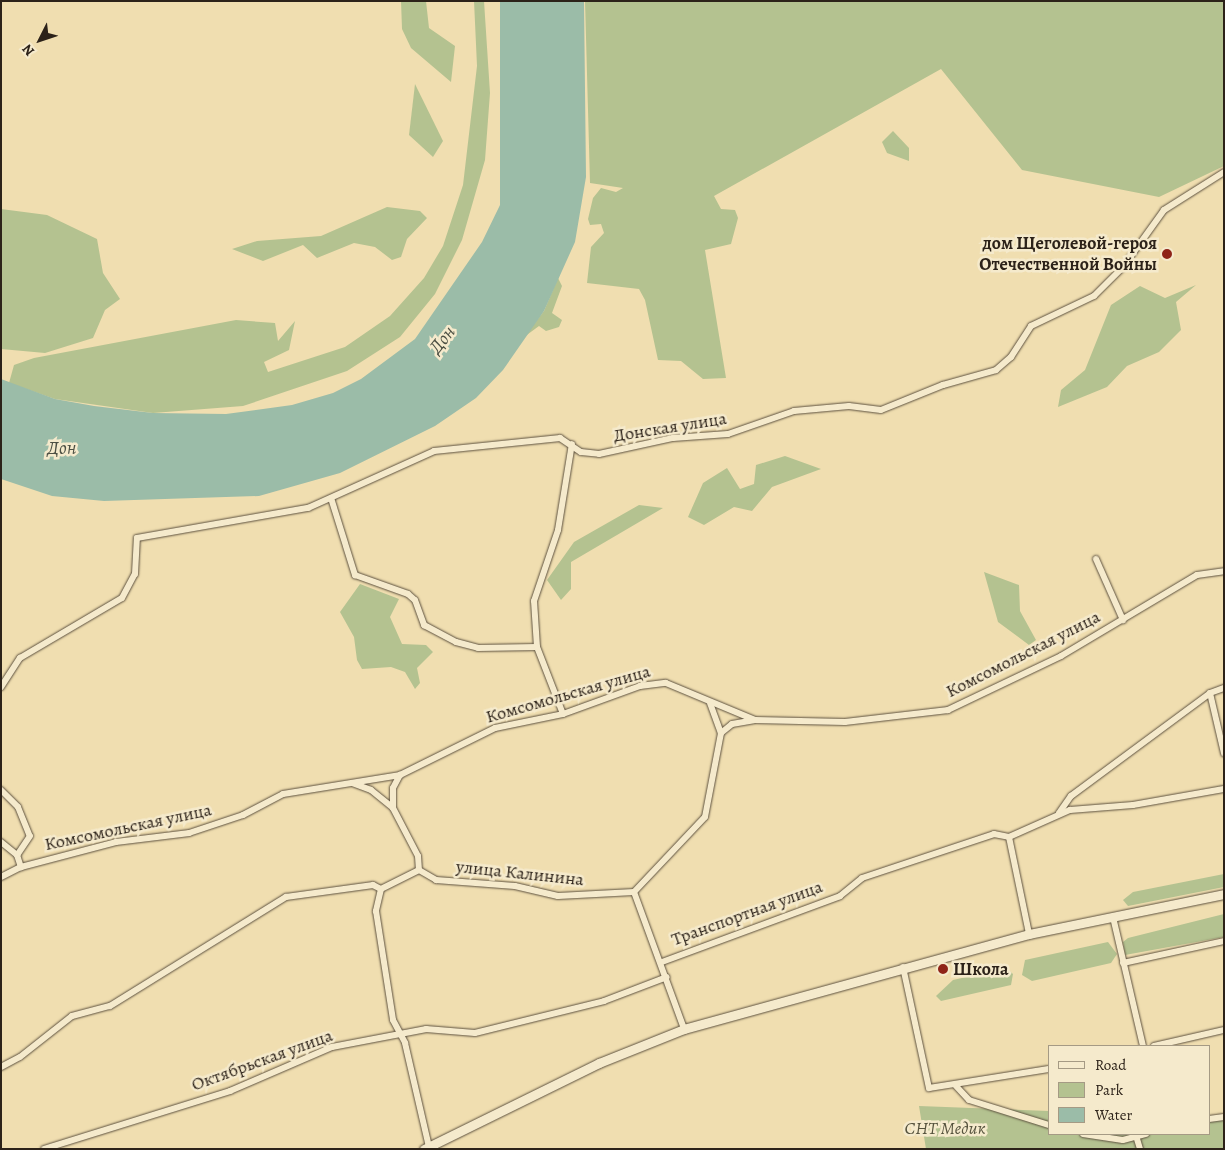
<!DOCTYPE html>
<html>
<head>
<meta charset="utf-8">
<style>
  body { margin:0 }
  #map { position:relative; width:1225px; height:1150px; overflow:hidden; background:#f0deb0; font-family:Alegreya,serif }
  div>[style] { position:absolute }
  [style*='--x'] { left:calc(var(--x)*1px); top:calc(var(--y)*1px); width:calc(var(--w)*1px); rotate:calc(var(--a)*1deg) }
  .green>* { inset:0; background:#b4c290 }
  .water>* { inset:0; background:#9bbca8 }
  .roads { filter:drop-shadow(0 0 1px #5d513f) drop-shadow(0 0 1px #5d513f) }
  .street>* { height:6px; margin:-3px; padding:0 3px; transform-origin:3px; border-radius:3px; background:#f5eacc }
  .secondary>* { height:9px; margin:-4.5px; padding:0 4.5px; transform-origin:4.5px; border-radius:4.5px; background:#f5eacc }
  .dots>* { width:14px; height:14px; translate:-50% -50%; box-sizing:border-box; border:2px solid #f5eacc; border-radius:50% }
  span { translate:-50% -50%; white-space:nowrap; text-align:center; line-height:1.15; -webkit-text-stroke:5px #f5eacc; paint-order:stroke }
  .poi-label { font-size:18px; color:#2c2219; font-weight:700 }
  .right { translate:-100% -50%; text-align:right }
  .left { translate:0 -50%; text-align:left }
  .street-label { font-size:18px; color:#2c2219 }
  .park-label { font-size:18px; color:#55523d; font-style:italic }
  .water-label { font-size:19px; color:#4d5044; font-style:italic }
  .frame { position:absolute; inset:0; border:2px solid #2c2219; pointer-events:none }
  .legend { position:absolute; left:1048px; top:1045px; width:162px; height:90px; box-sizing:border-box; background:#f5eacc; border:1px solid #a59a84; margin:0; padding:6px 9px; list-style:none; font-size:15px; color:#2c2219 }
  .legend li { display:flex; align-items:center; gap:10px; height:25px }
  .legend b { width:25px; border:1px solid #a59a84 }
  .north { position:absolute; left:15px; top:15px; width:50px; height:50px; -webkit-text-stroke:4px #f5eacc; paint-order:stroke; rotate:229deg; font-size:14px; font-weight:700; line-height:20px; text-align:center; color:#2c2219 }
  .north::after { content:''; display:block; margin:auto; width:18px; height:22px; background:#2c2219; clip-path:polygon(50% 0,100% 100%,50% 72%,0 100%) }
</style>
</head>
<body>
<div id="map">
  <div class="green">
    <i style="clip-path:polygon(401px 1px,426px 1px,429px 28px,455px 46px,451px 82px,411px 48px,402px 29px)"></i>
    <i style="clip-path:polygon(474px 1px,484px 1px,490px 93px,485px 160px,462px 240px,435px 294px,400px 337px,347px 371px,243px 406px,153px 413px,55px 399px,9px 383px,14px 365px,34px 358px,236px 320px,275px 323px,278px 341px,295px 321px,289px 350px,264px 362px,268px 372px,345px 347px,390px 316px,424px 278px,443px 246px,463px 185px,477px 66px)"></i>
    <i style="clip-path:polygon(585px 1px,1224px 1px,1224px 166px,1159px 197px,1022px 170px,941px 69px,714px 196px,721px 209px,735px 210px,738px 218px,731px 244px,705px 250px,726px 378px,703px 379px,681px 361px,658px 360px,645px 300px,639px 289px,587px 283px,591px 247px,604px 233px,601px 224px,590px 225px,588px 219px,593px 198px,601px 188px,616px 192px,623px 188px,590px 183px)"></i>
    <i style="clip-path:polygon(415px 84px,443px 141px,433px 157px,409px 135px)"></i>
    <i style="clip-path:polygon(893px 131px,909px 148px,909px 161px,887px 153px,882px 142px)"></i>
    <i style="clip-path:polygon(387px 207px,420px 211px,427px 218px,407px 239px,401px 257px,392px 260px,375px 247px,354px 243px,317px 258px,303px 245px,263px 261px,232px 249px,257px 241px,321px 236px)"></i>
    <i style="clip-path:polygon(1px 209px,47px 215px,97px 239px,103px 273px,120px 299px,105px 310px,93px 338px,45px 353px,1px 349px)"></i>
    <i style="clip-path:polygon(558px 278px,562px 286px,552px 313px,562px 320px,559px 327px,546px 331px,539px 326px,524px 337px,544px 311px)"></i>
    <i style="clip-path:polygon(1196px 285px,1176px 302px,1181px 330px,1159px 352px,1127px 366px,1107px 387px,1058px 407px,1061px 390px,1085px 370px,1111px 305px,1140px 286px,1165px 298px)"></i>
    <i style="clip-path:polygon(785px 456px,821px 469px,772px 487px,752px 511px,734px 507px,704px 525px,688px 517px,703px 483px,727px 468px,740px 489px,754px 484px,756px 465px)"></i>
    <i style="clip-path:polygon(639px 505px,663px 508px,571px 562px,571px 589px,561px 600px,547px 580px,574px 542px)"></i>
    <i style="clip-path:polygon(984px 572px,1019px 585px,1020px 611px,1036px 640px,1029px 645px,998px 622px)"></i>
    <i style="clip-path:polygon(360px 584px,399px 599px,390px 617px,402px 644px,426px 645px,433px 652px,417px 668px,420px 683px,415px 689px,405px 672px,391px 667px,362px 669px,357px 660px,354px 637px,340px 612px)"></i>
    <i style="clip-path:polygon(1224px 874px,1224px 887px,1128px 906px,1123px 900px,1133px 892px)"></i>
    <i style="clip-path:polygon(1224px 914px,1224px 937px,1125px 955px,1123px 942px,1128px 938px)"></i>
    <i style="clip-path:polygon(1108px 942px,1117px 954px,1111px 963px,1032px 981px,1022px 975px,1025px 960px)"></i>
    <i style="clip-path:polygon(1006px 968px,1013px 974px,1011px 985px,941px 1001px,936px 996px,953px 980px)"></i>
    <i style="clip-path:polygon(919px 1106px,1049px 1111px,1049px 1134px,1209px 1134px,1209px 1116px,1224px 1116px,1224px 1149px,926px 1149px)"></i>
  </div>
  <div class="water">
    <i style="clip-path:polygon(500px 1px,584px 1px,586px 177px,575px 242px,544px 311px,503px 370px,476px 398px,435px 426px,340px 473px,259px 496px,104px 501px,52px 496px,1px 479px,1px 379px,55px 399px,94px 406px,153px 413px,226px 414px,292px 405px,333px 393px,361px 379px,415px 339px,482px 242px,500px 205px)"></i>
  </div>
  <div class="roads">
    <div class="street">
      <i style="--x:331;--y:498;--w:81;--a:72.7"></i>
      <i style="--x:355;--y:575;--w:56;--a:19.7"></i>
      <i style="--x:408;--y:594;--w:9;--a:41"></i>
      <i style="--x:415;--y:600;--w:27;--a:70"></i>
      <i style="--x:424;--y:625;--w:36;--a:28"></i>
      <i style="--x:456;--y:642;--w:23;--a:15"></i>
      <i style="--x:478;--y:648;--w:59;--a:-1"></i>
      <i style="--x:1096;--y:559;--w:67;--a:66.1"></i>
      <i style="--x:1;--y:687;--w:35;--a:-57"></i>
      <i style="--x:20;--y:658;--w:118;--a:-30.5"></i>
      <i style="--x:122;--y:598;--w:27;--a:-62"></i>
      <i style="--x:135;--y:574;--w:36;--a:-87"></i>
      <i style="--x:137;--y:538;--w:174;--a:-10"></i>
      <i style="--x:308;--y:508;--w:138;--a:-24.3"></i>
      <i style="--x:434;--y:451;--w:127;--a:-5.9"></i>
      <i style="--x:560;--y:438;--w:25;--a:34"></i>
      <i style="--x:581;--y:452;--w:18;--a:6"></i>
      <i style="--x:599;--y:454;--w:76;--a:-12.2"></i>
      <i style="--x:673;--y:438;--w:55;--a:-4.2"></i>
      <i style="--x:728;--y:434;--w:70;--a:-19.2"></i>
      <i style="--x:794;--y:411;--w:55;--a:-5.2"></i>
      <i style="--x:849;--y:406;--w:32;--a:7"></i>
      <i style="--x:881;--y:410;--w:67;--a:-22"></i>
      <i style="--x:943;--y:385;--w:55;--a:-15.8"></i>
      <i style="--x:996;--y:370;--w:20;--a:-41"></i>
      <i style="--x:1011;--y:357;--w:37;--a:-57"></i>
      <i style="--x:1031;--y:326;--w:70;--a:-25.5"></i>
      <i style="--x:1094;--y:296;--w:41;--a:-45"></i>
      <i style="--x:1123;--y:267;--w:70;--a:-54.3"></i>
      <i style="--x:1164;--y:210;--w:71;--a:-32.3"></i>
      <i style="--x:1210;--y:693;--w:62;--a:76.9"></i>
      <i style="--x:710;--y:703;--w:32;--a:70"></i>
      <i style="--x:563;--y:714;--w:72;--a:-111.2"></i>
      <i style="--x:537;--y:647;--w:46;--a:-93.7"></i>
      <i style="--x:534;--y:601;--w:75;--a:-71.3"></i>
      <i style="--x:558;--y:530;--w:87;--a:-80.8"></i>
      <i style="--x:352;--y:783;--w:20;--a:20"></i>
      <i style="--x:371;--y:790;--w:28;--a:39"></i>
      <i style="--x:393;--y:808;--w:54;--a:62.5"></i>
      <i style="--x:418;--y:856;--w:14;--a:86"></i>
      <i style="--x:419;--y:870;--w:42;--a:153.4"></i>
      <i style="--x:381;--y:889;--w:23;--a:103"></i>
      <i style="--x:376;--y:911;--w:110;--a:81.1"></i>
      <i style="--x:393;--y:1020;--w:26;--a:62"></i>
      <i style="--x:405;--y:1043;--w:107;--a:77"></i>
      <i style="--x:1;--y:790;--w:24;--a:45"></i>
      <i style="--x:18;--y:807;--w:31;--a:68"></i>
      <i style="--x:30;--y:836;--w:23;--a:124"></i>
      <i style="--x:393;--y:808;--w:20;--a:-90"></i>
      <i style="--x:393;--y:788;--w:15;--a:-62"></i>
      <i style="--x:1059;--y:813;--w:21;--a:-55"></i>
      <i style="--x:1071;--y:796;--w:173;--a:-36.5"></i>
      <i style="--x:1210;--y:693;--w:15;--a:-20"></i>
      <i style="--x:1009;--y:837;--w:67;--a:-23.9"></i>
      <i style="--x:1070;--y:810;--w:63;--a:-4.5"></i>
      <i style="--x:1133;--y:805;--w:92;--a:-10"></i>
      <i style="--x:1009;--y:837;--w:99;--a:78.3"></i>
      <i style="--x:1;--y:842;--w:21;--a:39"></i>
      <i style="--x:17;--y:855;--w:13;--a:72"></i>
      <i style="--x:419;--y:870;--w:20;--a:30"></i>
      <i style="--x:436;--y:880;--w:79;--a:4.3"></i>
      <i style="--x:515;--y:886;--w:44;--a:13.1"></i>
      <i style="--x:558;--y:896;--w:76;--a:-3"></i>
      <i style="--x:634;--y:892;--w:103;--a:-46.6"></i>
      <i style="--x:705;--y:817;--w:86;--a:-79.2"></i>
      <i style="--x:721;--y:733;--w:14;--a:-39"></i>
      <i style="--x:732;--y:724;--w:22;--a:-10"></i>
      <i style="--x:1;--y:877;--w:22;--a:-27"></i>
      <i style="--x:21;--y:867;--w:98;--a:-14.7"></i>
      <i style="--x:116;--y:842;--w:74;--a:-7"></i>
      <i style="--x:189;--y:833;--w:57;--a:-18.4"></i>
      <i style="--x:243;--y:815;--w:45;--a:-27.7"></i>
      <i style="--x:283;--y:794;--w:119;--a:-9.2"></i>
      <i style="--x:400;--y:775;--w:106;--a:-26.3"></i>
      <i style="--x:495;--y:728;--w:69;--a:-11.6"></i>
      <i style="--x:563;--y:714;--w:82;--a:-20"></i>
      <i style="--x:640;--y:686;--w:26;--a:-7"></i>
      <i style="--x:666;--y:683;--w:96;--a:22.6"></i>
      <i style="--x:755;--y:720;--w:90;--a:1.3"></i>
      <i style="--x:845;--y:722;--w:104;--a:-6.6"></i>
      <i style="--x:948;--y:710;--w:125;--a:-25.5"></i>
      <i style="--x:1061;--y:656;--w:158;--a:-30.8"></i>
      <i style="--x:1197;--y:575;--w:27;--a:-8"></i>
      <i style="--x:634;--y:892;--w:146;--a:69.9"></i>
      <i style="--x:1113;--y:917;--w:132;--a:76.9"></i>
      <i style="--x:662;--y:962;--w:190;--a:-20.3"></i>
      <i style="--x:840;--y:896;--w:28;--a:-39"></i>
      <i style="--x:862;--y:878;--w:139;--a:-18.4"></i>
      <i style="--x:994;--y:834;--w:15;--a:11"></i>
      <i style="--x:1123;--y:963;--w:103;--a:-12.3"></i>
      <i style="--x:903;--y:967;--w:124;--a:77.9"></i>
      <i style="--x:929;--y:1088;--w:121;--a:-9"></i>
      <i style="--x:1154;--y:1046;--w:72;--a:-12.9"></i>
      <i style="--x:1;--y:1067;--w:21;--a:-28"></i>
      <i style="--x:20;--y:1057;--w:66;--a:-38.3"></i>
      <i style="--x:72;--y:1016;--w:39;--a:-15"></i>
      <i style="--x:110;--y:1006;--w:207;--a:-31.8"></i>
      <i style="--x:286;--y:897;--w:88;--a:-7.9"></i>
      <i style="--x:373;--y:885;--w:9;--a:27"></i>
      <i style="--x:956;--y:1086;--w:19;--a:47"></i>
      <i style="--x:969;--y:1100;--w:84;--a:17.4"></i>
      <i style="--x:1209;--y:1119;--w:15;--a:-8"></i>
      <i style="--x:1083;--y:1134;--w:40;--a:8.5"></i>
      <i style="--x:1123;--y:1140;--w:24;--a:-15"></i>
      <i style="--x:1137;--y:1139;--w:10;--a:73"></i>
      <i style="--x:44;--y:1149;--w:195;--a:-17.3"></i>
      <i style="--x:230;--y:1091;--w:111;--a:-23.3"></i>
      <i style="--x:332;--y:1047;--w:96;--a:-10.8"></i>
      <i style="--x:426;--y:1029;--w:49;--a:4.7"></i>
      <i style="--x:475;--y:1033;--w:133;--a:-13.9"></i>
      <i style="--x:604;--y:1001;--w:67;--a:-20.9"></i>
    </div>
    <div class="secondary">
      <i style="--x:424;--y:1149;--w:195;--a:-26.2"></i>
      <i style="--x:599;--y:1063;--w:92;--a:-21.8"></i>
      <i style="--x:684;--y:1029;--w:358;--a:-15.4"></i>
      <i style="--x:1029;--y:934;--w:199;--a:-11.6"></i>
    </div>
  </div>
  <div class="dots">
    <i style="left:1167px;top:254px;background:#8f2418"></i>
    <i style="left:943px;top:969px;background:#8f2418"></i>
  </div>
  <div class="poi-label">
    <span class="right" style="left:1157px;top:254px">дом Щеголевой-героя<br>Отечественной Войны</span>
    <span class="left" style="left:953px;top:969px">Школа</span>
  </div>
  <div class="street-label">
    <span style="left:670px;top:427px;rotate:-9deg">Донская улица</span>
    <span style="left:1023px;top:654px;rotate:-27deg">Комсомольская улица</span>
    <span style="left:568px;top:694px;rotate:-16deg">Комсомольская улица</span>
    <span style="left:128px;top:827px;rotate:-12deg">Комсомольская улица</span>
    <span style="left:520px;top:873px;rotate:6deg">улица Калинина</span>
    <span style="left:747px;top:913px;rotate:-20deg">Транспортная улица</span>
    <span style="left:262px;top:1060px;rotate:-20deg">Октябрьская улица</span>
  </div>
  <div class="park-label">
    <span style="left:945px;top:1128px">СНТ Медик</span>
  </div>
  <div class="water-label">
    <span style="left:443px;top:340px;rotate:-52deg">Дон</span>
    <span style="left:62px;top:449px">Дон</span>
  </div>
  <div class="frame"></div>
  <ul class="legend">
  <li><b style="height:6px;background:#f5eacc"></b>Road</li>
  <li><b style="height:14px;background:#b4c290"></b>Park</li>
  <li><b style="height:14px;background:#9bbca8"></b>Water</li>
  </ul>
  <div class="north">N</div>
</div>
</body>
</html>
